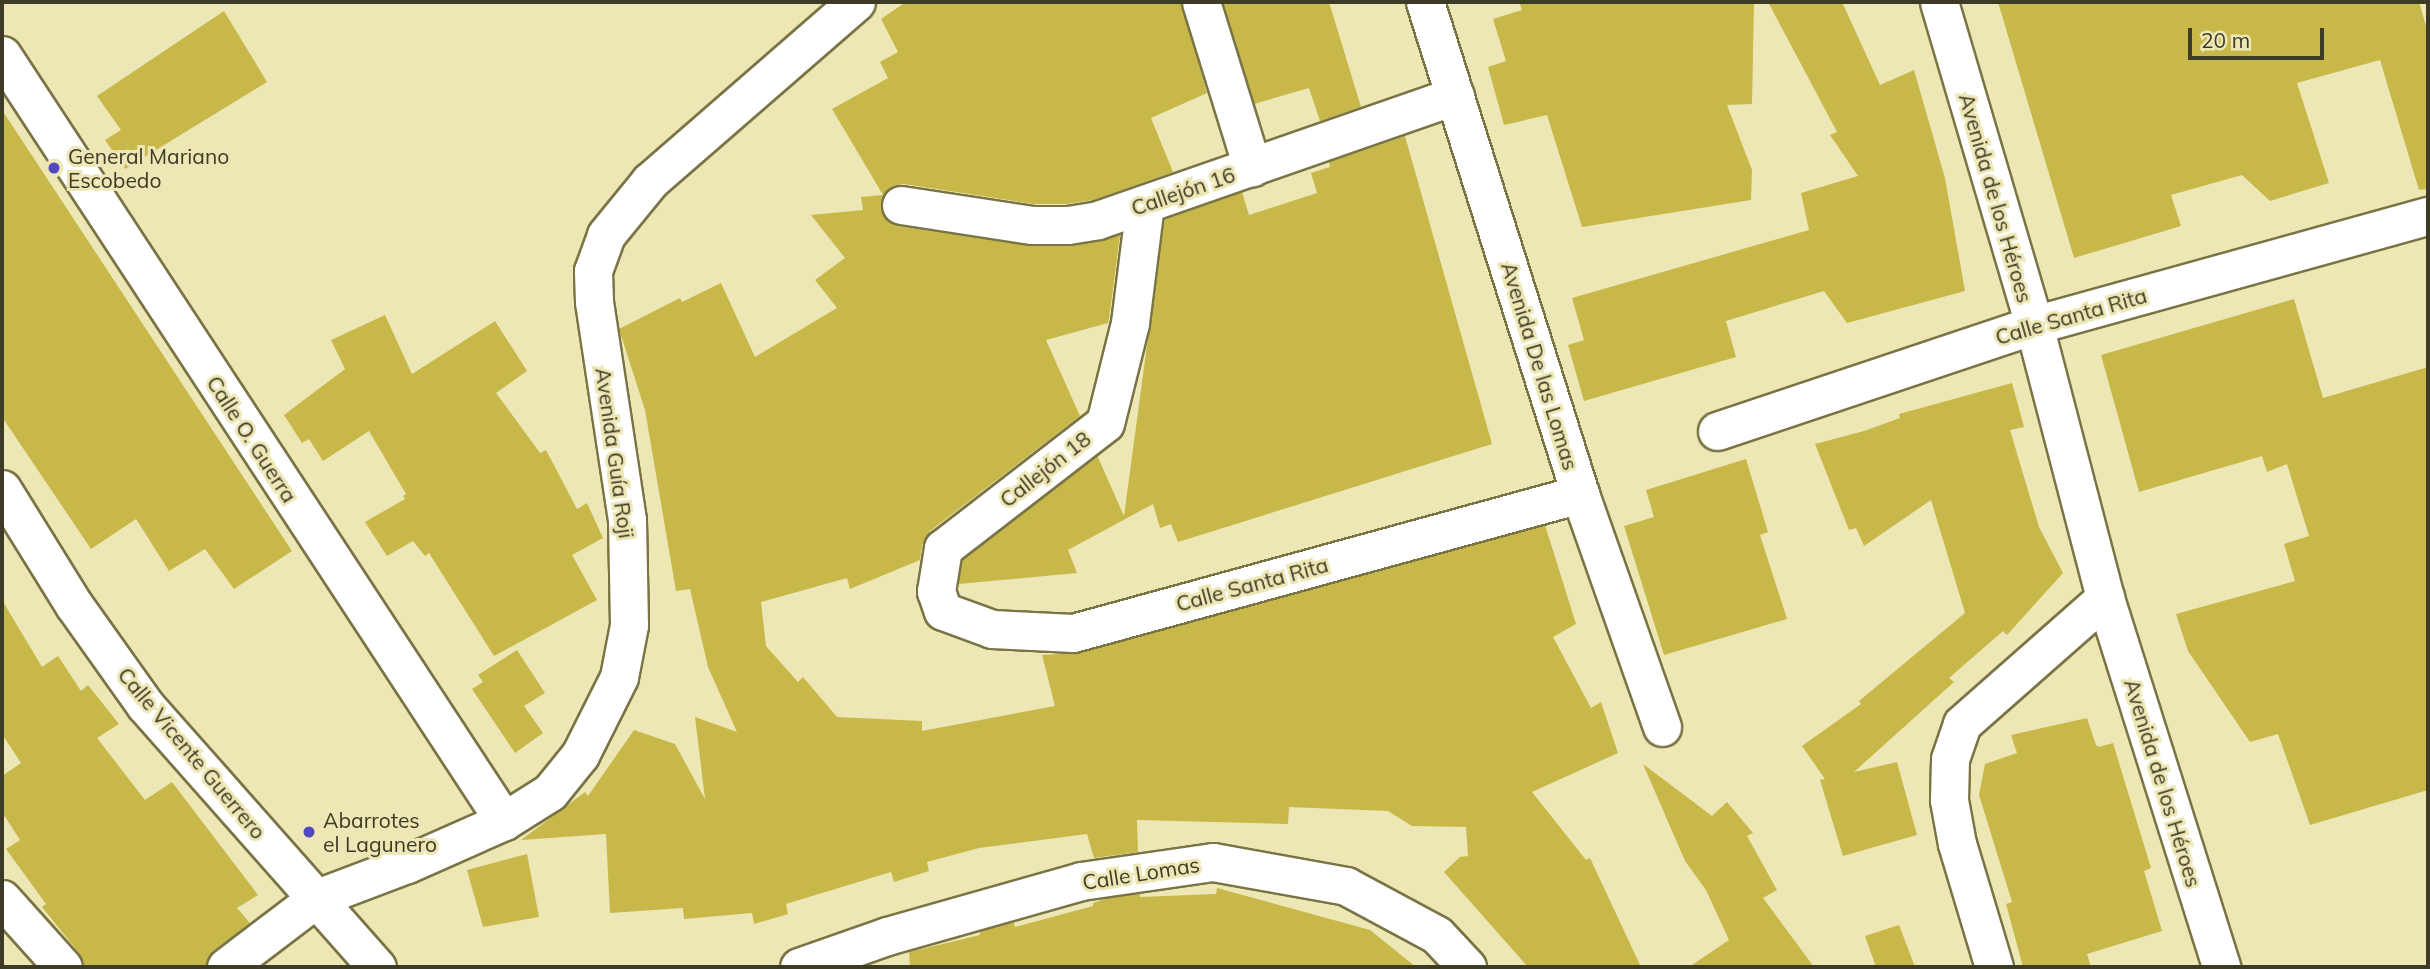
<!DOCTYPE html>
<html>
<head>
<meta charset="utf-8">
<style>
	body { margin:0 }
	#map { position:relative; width:2430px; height:969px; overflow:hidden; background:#ede7b5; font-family:Mulish,sans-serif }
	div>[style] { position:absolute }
	.building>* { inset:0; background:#c8b84a }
	.roads { filter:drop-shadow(2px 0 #7a7445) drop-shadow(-2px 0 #7a7445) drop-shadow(0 2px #7a7445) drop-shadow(0 -2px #7a7445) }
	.street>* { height:37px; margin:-18.5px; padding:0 18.5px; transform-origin:18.5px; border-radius:18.5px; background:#fff }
	.dots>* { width:19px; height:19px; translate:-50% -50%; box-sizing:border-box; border:4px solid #ede7b5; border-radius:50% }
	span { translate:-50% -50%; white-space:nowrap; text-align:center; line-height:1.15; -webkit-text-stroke:6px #ede7b5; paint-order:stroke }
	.poi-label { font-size:21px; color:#3d3a26 }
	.left { translate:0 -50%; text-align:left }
	.street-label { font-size:21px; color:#3d3a26 }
	.frame { position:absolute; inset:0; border:4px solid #3d3a26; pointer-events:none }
	.scale { position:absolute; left:2188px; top:28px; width:136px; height:32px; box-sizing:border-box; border:4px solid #3d3a26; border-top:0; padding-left:9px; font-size:21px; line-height:24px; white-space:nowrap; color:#3d3a26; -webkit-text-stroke:5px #ede7b5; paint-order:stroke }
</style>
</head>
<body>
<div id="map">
	<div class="building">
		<div style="clip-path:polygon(906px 2px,1181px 2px,1207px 93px,1151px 118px,1173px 172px,1093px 200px,1066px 204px,1034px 204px,904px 184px,893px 186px,883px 195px,832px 109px,888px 78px,880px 62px,898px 52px,881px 19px)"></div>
		<div style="clip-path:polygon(1223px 2px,1329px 2px,1361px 107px,1320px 121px,1309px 88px,1254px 104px)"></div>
		<div style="clip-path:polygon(1519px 2px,1754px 2px,1752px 104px,1727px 105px,1752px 170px,1751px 200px,1582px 227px,1547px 115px,1504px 125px,1488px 67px,1506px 61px,1493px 19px,1522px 10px)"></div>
		<div style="clip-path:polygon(1768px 2px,1842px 2px,1880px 85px,1914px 70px,1945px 178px,1965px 291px,1847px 323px,1824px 291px,1726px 321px,1736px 357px,1584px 401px,1568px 345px,1584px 340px,1572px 298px,1809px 230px,1801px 193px,1858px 176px,1830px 135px,1837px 132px)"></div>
		<div style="clip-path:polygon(1998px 2px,2419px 2px,2428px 33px,2428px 189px,2419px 190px,2380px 60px,2297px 83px,2329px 183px,2270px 201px,2242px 175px,2171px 195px,2181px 226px,2074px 258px)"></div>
		<div style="clip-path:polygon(224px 11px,267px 82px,125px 169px,105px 140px,121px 130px,97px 96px)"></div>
		<div style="clip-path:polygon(2px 110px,292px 551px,234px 589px,205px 549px,169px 571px,136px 519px,91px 549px,2px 417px)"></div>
		<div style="clip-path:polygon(1405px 136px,1492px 444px,1178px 542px,1171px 524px,1160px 528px,1153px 504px,1068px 550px,1077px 573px,958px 584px,962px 560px,1097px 455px,1124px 516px,1164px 219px,1242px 192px,1249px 215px,1317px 193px,1311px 173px,1330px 167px,1329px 162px)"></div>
		<div style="clip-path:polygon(883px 195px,882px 213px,888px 222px,898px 226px,1032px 246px,1071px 246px,1120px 235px,1109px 319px,1108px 323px,1046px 340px,1080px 416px,930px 531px,922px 545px,920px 560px,850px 589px,847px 578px,761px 602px,766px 646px,798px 682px,803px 677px,837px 717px,922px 721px,922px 731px,1055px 706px,1042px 655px,1079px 653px,1545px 525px,1576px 624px,1553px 637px,1591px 708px,1601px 702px,1618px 753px,1532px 792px,1586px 860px,1590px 858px,1641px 967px,1528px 967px,1444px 872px,1460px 857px,1468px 856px,1466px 827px,1412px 826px,1388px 811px,1289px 807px,1288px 824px,1137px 820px,1138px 852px,1094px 858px,1087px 834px,979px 848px,927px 862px,929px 871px,894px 882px,891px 872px,786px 904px,788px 914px,754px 924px,752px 913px,684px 919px,683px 908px,610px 913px,606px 834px,521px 840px,585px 792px,588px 796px,634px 730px,675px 744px,705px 799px,695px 717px,737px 732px,708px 667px,690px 589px,676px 591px,645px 410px,619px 329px,680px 298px,682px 302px,721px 283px,755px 357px,837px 308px,815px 280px,845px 258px,811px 215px,863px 210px,861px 197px)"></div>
		<div style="clip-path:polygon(2294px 299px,2323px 398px,2428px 367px,2428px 790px,2310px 825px,2278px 734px,2250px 742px,2188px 651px,2176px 614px,2295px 581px,2284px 544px,2309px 536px,2287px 464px,2267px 472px,2262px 456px,2139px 492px,2101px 355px)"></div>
		<div style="clip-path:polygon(385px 315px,412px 374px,495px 321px,527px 371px,496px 393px,540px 453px,546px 450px,577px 509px,587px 503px,603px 538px,572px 555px,597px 600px,494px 656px,429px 553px,425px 556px,413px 541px,387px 556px,365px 522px,405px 499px,403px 496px,406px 494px,369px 431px,323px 461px,309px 439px,302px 443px,284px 415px,345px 369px,331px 340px)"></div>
		<div style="clip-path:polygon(2012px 383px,2024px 427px,2010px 430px,2039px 527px,2063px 573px,2007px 635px,2003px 631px,1949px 678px,1954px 682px,1854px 772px,1897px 762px,1917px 835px,1843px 856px,1820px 780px,1825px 779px,1802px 746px,1861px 704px,1859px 701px,1965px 613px,1931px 500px,1864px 546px,1856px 528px,1849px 530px,1815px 444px,1864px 431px,1900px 418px,1899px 414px)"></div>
		<div style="clip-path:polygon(1746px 459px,1768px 532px,1760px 535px,1787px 619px,1664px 655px,1624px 526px,1654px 517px,1646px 490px)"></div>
		<div style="clip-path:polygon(2px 600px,42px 667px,58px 656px,81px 691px,88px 685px,119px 724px,97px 738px,145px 800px,172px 782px,258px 895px,237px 908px,250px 923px,213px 951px,205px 967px,85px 967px,79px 953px,42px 907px,46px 904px,6px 849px,20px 840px,2px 812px,2px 776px,21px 763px,2px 734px)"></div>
		<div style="clip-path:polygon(517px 650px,545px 693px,524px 706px,543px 733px,515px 753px,472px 689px,483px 682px,478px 675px)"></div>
		<div style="clip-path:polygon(2087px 718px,2096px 745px,2099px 747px,2113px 743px,2151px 868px,2144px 871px,2162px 931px,2087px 954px,2091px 967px,2023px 967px,2006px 904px,2012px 902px,1979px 795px,1985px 764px,2017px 753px,2011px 735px)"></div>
		<div style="clip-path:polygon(1643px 764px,1712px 816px,1727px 802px,1753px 833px,1747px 836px,1777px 890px,1763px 898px,1814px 967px,1689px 967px,1729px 940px,1706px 890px,1685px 861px)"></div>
		<div style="clip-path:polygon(527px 854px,539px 917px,483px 927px,467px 870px)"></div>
		<div style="clip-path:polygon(1217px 888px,1370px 930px,1416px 967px,910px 967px,909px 952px,980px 935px,980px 932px,1005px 924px,1014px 923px,1015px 927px,1093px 906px,1093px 903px,1108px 898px,1140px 894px,1140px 897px,1216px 894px)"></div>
		<div style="clip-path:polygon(1899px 925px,1915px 967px,1876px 967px,1865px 936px)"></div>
	</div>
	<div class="roads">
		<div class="street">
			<div style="left:1201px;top:2px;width:173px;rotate:72.8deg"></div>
			<div style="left:1425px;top:2px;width:516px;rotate:72.51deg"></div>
			<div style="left:1580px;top:494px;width:247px;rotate:70.6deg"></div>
			<div style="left:1939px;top:2px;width:337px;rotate:73.6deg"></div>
			<div style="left:2034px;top:325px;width:282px;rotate:75.4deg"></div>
			<div style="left:2105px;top:598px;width:387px;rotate:72.5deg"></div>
			<div style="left:2px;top:55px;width:916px;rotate:56.76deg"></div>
			<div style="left:1145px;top:204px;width:120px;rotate:97.2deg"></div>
			<div style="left:1130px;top:323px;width:103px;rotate:104deg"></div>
			<div style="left:1105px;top:423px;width:205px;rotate:142.3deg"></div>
			<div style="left:943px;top:548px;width:44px;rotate:99.2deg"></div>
			<div style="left:936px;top:591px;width:21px;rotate:71deg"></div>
			<div style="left:943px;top:611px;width:52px;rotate:20.2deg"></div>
			<div style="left:992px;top:629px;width:81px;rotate:2.8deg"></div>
			<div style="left:1073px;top:633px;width:526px;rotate:-15.33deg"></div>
			<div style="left:901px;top:205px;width:133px;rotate:8.7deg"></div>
			<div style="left:1032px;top:225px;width:36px"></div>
			<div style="left:1068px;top:225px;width:30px;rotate:-9deg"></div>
			<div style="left:1098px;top:220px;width:378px;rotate:-19.2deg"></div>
			<div style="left:1717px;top:431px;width:334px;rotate:-18.5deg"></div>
			<div style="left:2034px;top:325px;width:409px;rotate:-15.5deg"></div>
			<div style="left:2px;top:489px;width:137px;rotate:58.2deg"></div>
			<div style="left:74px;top:605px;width:123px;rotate:54.6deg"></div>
			<div style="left:145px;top:705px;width:350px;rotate:48.5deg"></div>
			<div style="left:2px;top:899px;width:91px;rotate:48.1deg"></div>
			<div style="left:226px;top:967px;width:114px;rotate:-37.2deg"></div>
			<div style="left:317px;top:898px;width:96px;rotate:-20.7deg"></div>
			<div style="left:407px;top:864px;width:106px;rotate:-23.9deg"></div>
			<div style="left:504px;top:821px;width:54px;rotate:-32.2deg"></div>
			<div style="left:550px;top:792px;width:48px;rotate:-51deg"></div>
			<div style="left:580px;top:755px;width:87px;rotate:-63.4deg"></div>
			<div style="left:619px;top:677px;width:53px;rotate:-79.1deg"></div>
			<div style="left:629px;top:625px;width:105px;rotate:-91.1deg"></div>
			<div style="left:627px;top:520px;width:221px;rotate:-98.6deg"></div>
			<div style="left:594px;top:301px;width:30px;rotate:-92deg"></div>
			<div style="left:593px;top:271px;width:38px;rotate:-70deg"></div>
			<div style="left:606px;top:235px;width:70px;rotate:-50.8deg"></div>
			<div style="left:650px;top:181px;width:273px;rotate:-41deg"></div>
			<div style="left:799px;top:967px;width:93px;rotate:-19.4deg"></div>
			<div style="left:887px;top:936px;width:202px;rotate:-15.8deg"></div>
			<div style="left:1081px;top:881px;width:133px;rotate:-8.2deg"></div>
			<div style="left:1213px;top:862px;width:135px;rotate:10.2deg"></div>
			<div style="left:1346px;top:886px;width:103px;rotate:28.3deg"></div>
			<div style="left:1437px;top:935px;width:44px;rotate:46.8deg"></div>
			<div style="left:1994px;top:967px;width:128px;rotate:-106.7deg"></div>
			<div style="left:1957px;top:844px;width:45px;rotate:-100.3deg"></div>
			<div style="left:1949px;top:800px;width:41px;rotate:-88.6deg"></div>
			<div style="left:1950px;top:759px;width:37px;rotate:-71deg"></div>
			<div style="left:1962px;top:724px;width:191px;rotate:-41.4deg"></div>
		</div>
	</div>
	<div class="dots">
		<div style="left:54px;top:168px;background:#5247be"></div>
		<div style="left:309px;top:832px;background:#5247be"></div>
	</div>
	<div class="poi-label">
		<span class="left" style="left:68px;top:168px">General Mariano<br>Escobedo</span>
		<span class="left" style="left:323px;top:832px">Abarrotes<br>el Lagunero</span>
	</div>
	<div class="street-label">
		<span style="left:1183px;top:191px;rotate:-19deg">Callejón 16</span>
		<span style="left:1996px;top:198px;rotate:74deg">Avenida de los Héroes</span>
		<span style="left:2071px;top:316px;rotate:-16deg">Calle Santa Rita</span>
		<span style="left:1540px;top:366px;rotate:73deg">Avenida De las Lomas</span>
		<span style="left:252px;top:439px;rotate:57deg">Calle O. Guerra</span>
		<span style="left:615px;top:453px;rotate:82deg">Avenida Guía Roji</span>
		<span style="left:1045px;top:469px;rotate:-38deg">Callejón 18</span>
		<span style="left:1252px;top:584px;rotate:-15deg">Calle Santa Rita</span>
		<span style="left:192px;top:753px;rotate:50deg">Calle Vicente Guerrero</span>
		<span style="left:2163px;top:783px;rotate:73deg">Avenida de los Héroes</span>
		<span style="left:1141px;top:873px;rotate:-9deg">Calle Lomas</span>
	</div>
	<div class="frame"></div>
	<div class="scale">20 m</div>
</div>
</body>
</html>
